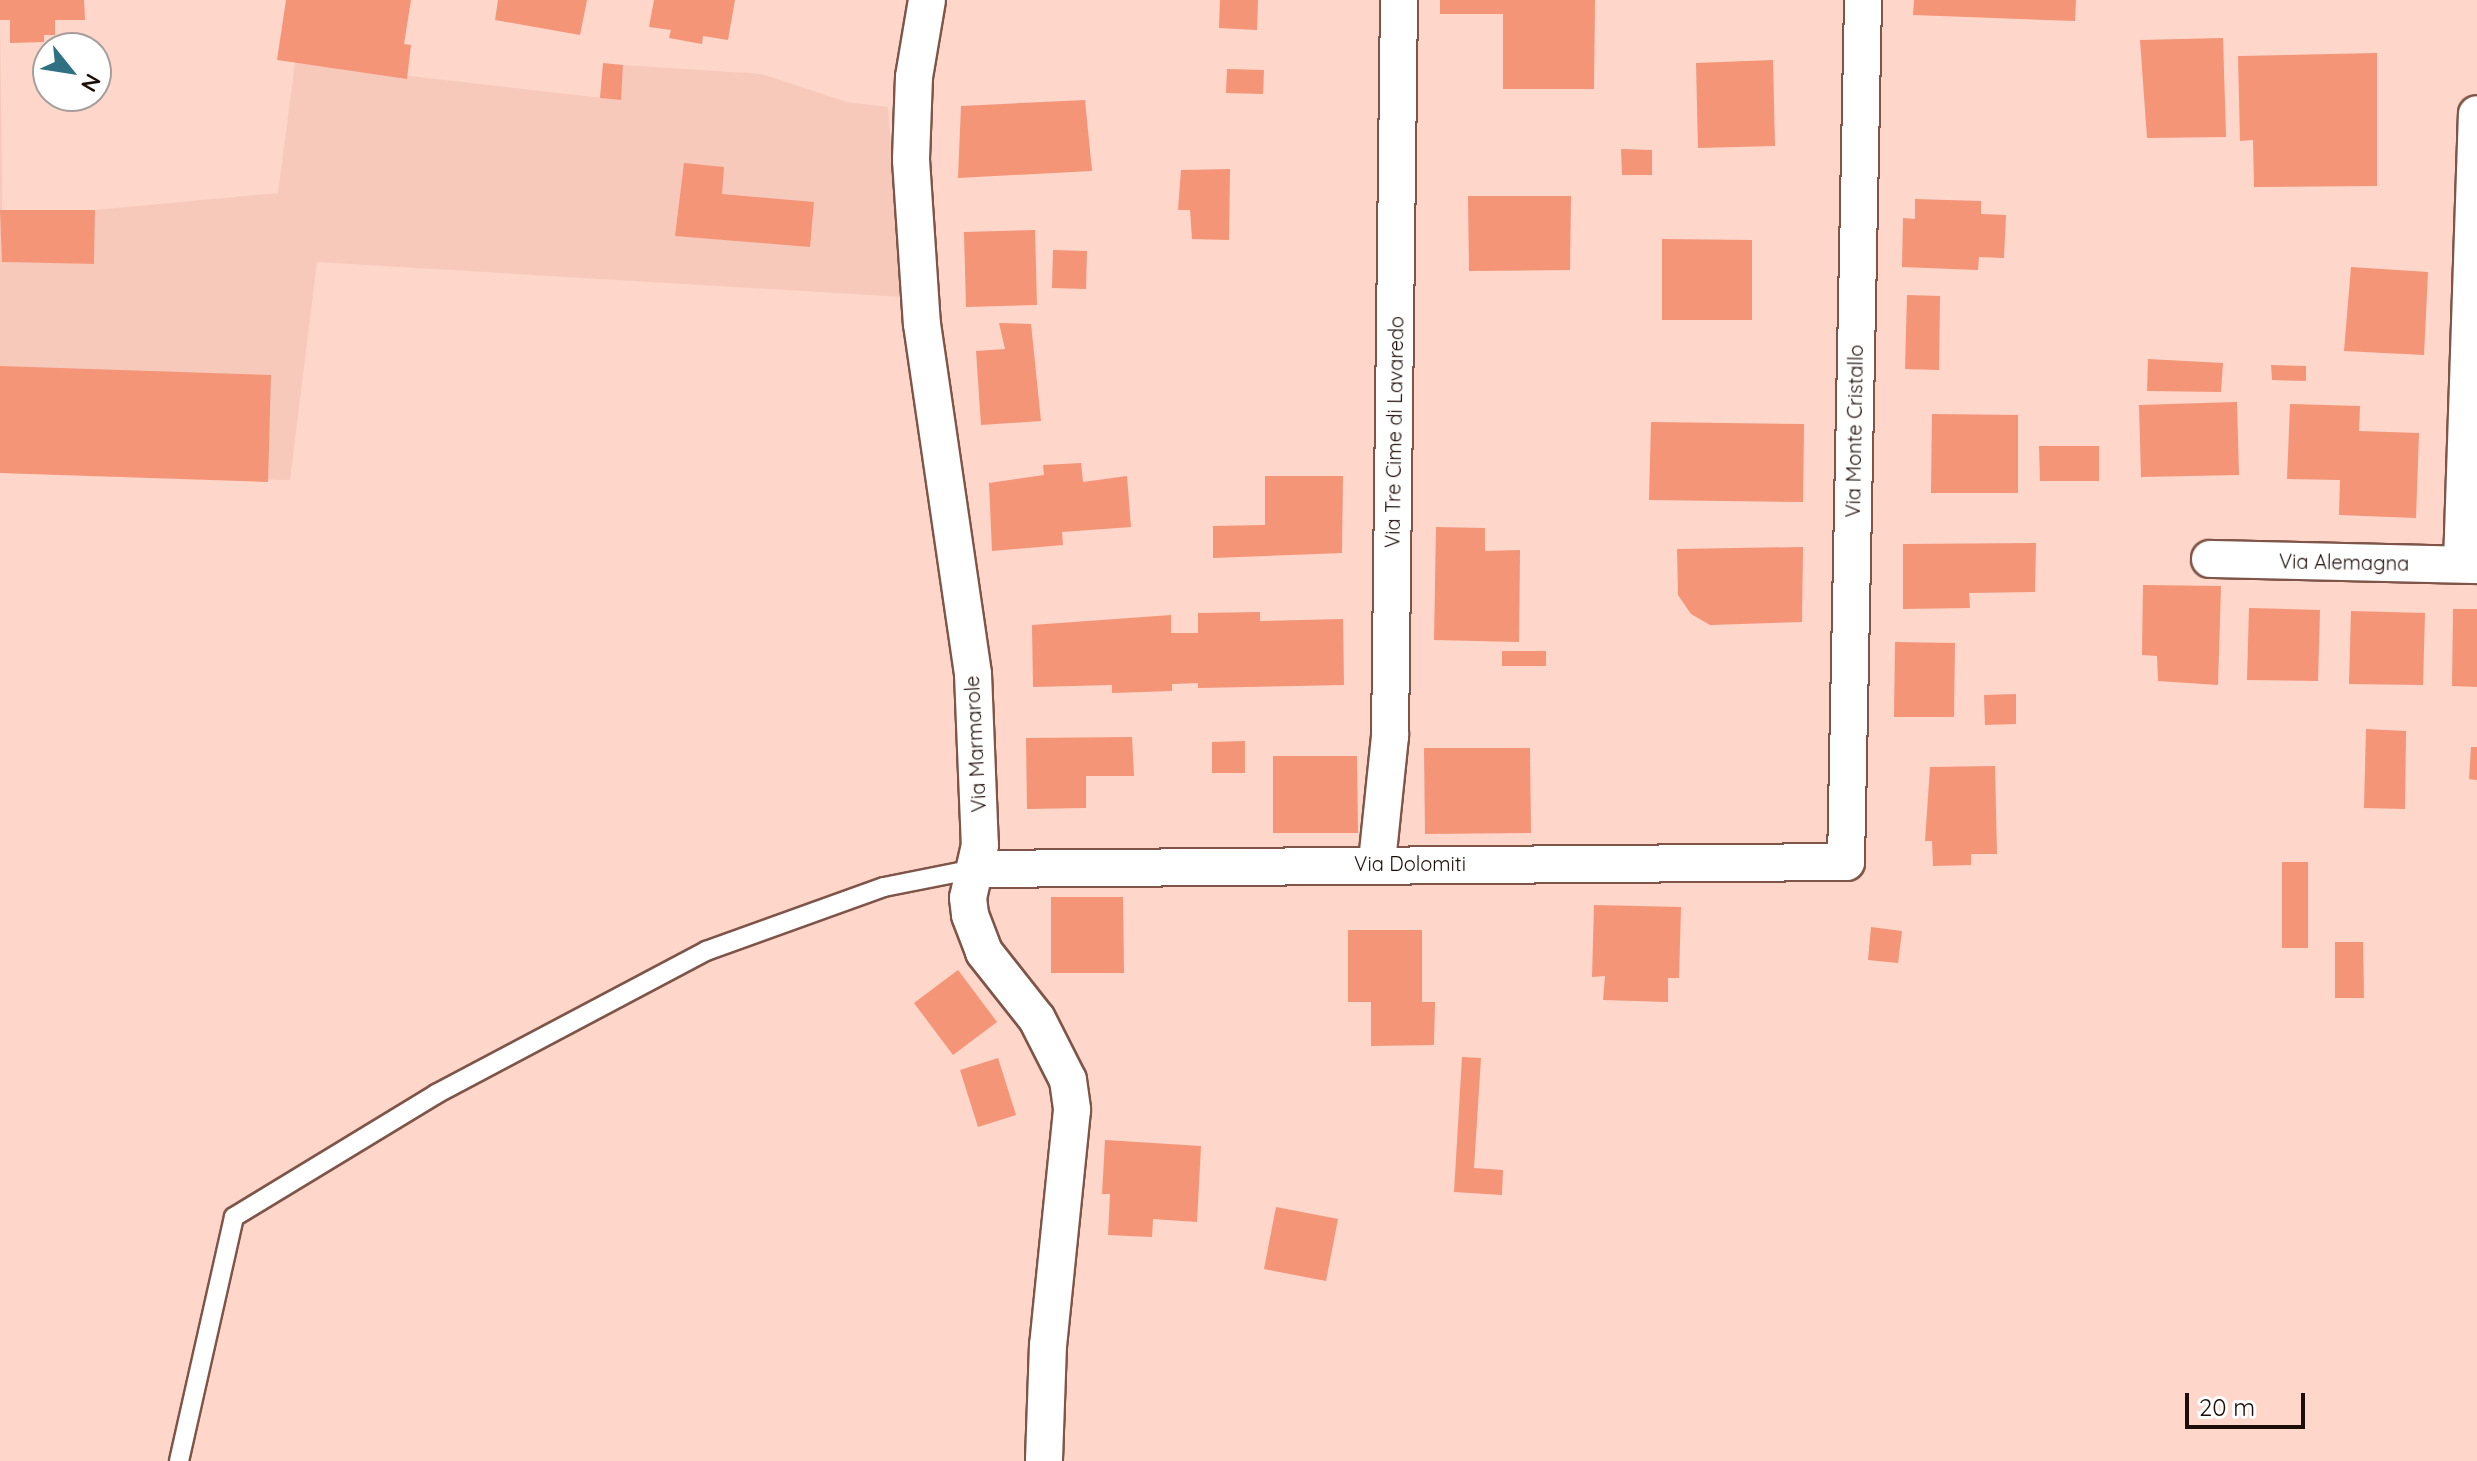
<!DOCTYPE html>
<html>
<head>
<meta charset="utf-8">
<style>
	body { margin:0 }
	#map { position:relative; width:2477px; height:1461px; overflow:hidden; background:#fed6ca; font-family:Quicksand,sans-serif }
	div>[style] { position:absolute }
	.built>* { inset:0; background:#f7c9bb }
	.building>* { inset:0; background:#f49578 }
	.roads { filter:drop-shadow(2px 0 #7e5548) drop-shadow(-2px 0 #7e5548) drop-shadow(0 2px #7e5548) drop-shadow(0 -2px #7e5548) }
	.service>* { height:18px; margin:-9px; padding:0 9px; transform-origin:9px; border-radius:9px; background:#fff }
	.minor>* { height:36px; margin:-18px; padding:0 18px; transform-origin:18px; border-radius:18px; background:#fff }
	span { translate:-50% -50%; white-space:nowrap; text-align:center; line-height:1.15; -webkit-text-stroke:6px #fff; paint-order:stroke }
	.street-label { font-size:20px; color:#1d0d08 }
	.north { position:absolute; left:32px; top:32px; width:80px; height:80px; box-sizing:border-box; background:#fff; border:2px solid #a59e9c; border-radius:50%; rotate:120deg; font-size:22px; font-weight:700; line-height:32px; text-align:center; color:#1d0d08 }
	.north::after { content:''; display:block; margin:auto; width:28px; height:36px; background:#2f7183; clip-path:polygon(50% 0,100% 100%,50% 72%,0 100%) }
	.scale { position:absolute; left:2185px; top:1393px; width:120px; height:36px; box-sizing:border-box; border:4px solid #1d0d08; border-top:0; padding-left:10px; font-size:24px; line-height:28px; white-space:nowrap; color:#1d0d08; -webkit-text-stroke:6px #fff; paint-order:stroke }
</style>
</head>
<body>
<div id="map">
	<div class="built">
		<div style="clip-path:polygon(0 0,84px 0,85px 20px,0 20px,3px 262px,94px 264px,95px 210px,278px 193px,295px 63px,620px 100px,623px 65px,761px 74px,847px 102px,888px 107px,902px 297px,317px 262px,290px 480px,0 473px)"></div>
	</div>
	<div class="building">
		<div style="clip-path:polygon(0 0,84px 0,85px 20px,55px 20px,55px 35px,44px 35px,44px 42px,10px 43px,10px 20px,0 20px)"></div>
		<div style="clip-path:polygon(286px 0,411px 0,404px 44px,411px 45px,407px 79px,277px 60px)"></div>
		<div style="clip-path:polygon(498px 0,587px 0,580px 35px,495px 20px)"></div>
		<div style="clip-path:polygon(654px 0,735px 0,728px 40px,703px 36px,702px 44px,669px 38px,671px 30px,649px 27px)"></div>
		<div style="clip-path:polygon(1220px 0,1258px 0,1257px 30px,1219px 28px)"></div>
		<div style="clip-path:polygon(1440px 0,1595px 0,1594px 89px,1503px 89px,1503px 14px,1440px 14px)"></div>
		<div style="clip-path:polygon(1914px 0,2076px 0,2075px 21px,1913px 15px)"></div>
		<div style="clip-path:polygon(2223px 38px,2226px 137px,2147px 138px,2140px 40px)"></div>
		<div style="clip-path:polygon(2377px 53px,2377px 186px,2254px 187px,2253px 140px,2240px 141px,2238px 56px)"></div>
		<div style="clip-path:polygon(1773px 60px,1775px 146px,1698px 148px,1696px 63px)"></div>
		<div style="clip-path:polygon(603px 63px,623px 65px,621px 100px,600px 98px)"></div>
		<div style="clip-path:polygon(1227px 69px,1264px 70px,1263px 94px,1226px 93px)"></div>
		<div style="clip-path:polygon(1085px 100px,1092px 171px,958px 178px,961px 106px)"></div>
		<div style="clip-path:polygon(1621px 149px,1652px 150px,1652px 175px,1622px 175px)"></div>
		<div style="clip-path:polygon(684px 163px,724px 167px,722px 194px,814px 202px,810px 247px,675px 236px)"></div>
		<div style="clip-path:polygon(1230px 169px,1229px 240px,1192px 239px,1190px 210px,1178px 210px,1181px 170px)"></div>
		<div style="clip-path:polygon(1468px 196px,1571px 196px,1570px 270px,1469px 271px)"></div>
		<div style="clip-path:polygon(1915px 199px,1981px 201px,1981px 214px,2006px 215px,2004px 258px,1979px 257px,1978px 270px,1902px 267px,1903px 218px,1915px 219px)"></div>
		<div style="clip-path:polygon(0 210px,95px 210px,94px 264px,2px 262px)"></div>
		<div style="clip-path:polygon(1035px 230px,1037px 305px,966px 307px,964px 232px)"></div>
		<div style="clip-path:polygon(1662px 239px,1752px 240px,1752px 320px,1662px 320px)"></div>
		<div style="clip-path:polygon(1053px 250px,1087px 251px,1086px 289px,1052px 288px)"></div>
		<div style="clip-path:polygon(2351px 267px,2428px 272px,2424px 355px,2344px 351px)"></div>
		<div style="clip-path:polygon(1907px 295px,1940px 296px,1939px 370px,1905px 369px)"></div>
		<div style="clip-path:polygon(999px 323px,1031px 324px,1041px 421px,981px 425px,976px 351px,1005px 349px)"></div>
		<div style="clip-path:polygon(2148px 359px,2223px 363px,2221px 392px,2147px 391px)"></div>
		<div style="clip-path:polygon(2271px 365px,2306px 366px,2306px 381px,2272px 380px)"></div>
		<div style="clip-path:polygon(0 366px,271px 375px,268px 482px,0 473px)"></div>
		<div style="clip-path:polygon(2237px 402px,2239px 475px,2141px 477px,2139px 405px)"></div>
		<div style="clip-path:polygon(2290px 404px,2360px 406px,2359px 431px,2419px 433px,2416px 518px,2339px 515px,2340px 480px,2287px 479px)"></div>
		<div style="clip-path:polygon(1932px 414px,2018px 415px,2018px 493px,1931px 493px)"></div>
		<div style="clip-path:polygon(1651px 422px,1804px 424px,1803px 502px,1649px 500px)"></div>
		<div style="clip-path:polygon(2039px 446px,2099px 446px,2099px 481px,2040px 481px)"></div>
		<div style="clip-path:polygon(1081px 463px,1083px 482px,1127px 476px,1131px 527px,1062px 532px,1063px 545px,992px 551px,989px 483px,1044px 475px,1043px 465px)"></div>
		<div style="clip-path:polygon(1265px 476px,1343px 476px,1342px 553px,1213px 558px,1213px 526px,1265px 525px)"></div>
		<div style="clip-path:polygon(1436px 527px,1485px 528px,1485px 551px,1520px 550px,1519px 642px,1434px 640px)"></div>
		<div style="clip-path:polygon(2036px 543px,2035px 592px,1969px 593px,1970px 608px,1903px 609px,1903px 544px)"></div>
		<div style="clip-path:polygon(1803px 547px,1802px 622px,1710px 625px,1691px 614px,1678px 595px,1677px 549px)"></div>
		<div style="clip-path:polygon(2143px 585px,2221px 586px,2218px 685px,2158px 681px,2157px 656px,2142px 655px)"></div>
		<div style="clip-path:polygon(2249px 608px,2320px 610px,2318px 681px,2247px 680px)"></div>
		<div style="clip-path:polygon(2453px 609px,2477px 609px,2477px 687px,2452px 686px)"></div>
		<div style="clip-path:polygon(2351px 611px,2425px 613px,2423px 685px,2349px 684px)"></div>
		<div style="clip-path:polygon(1260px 612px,1260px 621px,1343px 619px,1344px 685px,1198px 688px,1198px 683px,1172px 684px,1172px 691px,1112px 693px,1112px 685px,1033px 687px,1032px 625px,1171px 615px,1171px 633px,1198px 633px,1198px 613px)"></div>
		<div style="clip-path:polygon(1895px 642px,1955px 643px,1954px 717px,1894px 717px)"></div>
		<div style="clip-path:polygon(1502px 651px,1546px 651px,1546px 666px,1502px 666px)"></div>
		<div style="clip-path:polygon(2016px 694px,2016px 724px,1985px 725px,1984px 695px)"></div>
		<div style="clip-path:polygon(2366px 729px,2406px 731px,2405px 809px,2364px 808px)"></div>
		<div style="clip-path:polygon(1132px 737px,1134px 776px,1086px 776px,1086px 808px,1027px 809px,1026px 738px)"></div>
		<div style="clip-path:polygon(1245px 741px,1245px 773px,1212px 773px,1212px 742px)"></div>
		<div style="clip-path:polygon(2471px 747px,2477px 747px,2477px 780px,2469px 779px)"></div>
		<div style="clip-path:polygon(1424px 748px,1530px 748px,1531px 833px,1425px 834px)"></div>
		<div style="clip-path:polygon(1273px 756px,1357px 756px,1358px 833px,1273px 833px)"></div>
		<div style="clip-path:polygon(1995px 766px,1997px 854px,1971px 854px,1971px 865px,1933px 866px,1932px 841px,1925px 841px,1930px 767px)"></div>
		<div style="clip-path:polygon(2282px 862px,2308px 862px,2308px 948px,2282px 948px)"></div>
		<div style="clip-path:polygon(1051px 897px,1123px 897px,1124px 973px,1051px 973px)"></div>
		<div style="clip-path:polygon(1594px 905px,1681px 907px,1679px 978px,1668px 978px,1668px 1002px,1603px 1000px,1605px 976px,1592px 977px)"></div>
		<div style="clip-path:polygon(1871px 927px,1902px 931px,1898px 963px,1868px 960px)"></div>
		<div style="clip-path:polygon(1348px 930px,1422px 930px,1422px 1002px,1435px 1002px,1434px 1045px,1371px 1046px,1371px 1002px,1348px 1002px)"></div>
		<div style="clip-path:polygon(2335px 942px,2363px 942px,2364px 998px,2335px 998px)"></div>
		<div style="clip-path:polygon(958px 970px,997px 1022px,953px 1055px,914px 1003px)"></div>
		<div style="clip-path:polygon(1462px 1057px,1481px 1058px,1474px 1168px,1503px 1170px,1502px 1195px,1454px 1192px)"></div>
		<div style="clip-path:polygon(998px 1058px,1016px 1115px,978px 1127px,960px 1070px)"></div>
		<div style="clip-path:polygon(1105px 1140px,1201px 1146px,1197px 1222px,1153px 1219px,1152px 1237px,1108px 1235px,1110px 1194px,1102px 1194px)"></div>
		<div style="clip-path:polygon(1276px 1207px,1338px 1219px,1326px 1281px,1264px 1269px)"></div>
	</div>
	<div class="roads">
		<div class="service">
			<div style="left:179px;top:1461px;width:250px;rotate:-77.3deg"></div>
			<div style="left:234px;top:1217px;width:237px;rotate:-31.3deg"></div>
			<div style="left:436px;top:1094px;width:306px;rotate:-27.9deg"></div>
			<div style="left:706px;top:951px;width:189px;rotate:-19.8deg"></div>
			<div style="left:884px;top:887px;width:93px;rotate:-11.2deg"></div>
		</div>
		<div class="minor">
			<div style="left:927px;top:0;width:78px;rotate:99.6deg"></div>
			<div style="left:914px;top:77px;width:83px;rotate:92.1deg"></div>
			<div style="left:911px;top:160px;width:164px;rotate:86.2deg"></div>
			<div style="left:922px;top:324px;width:354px;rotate:81.7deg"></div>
			<div style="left:973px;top:674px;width:171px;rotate:87.7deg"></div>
			<div style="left:980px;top:845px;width:54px;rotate:102.8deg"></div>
			<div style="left:968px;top:898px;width:17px;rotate:83deg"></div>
			<div style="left:970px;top:915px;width:40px;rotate:69deg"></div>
			<div style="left:984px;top:952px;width:85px;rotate:51.7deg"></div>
			<div style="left:1037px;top:1019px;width:68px;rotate:63.1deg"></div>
			<div style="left:1068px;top:1080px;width:30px;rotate:82deg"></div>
			<div style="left:1072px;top:1110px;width:236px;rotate:95.8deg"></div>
			<div style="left:1048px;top:1345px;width:116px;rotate:92deg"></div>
			<div style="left:2210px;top:559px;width:267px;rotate:1.3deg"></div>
			<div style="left:2462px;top:564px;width:450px;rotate:-88.1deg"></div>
			<div style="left:1377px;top:862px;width:127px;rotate:-84.1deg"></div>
			<div style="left:1390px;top:736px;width:736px;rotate:-89.3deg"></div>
			<div style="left:975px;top:869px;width:871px;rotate:-0.46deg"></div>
			<div style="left:1846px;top:862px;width:862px;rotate:-88.87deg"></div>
		</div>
	</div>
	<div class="street-label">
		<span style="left:1854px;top:431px;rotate:-89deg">Via Monte Cristallo</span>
		<span style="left:1394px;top:432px;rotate:-89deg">Via Tre Cime di Lavaredo</span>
		<span style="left:2344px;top:562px;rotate:1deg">Via Alemagna</span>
		<span style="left:975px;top:744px;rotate:-93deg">Via Marmarole</span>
		<span style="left:1410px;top:863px">Via Dolomiti</span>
	</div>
	<div class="north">N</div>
	<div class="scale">20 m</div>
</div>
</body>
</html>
